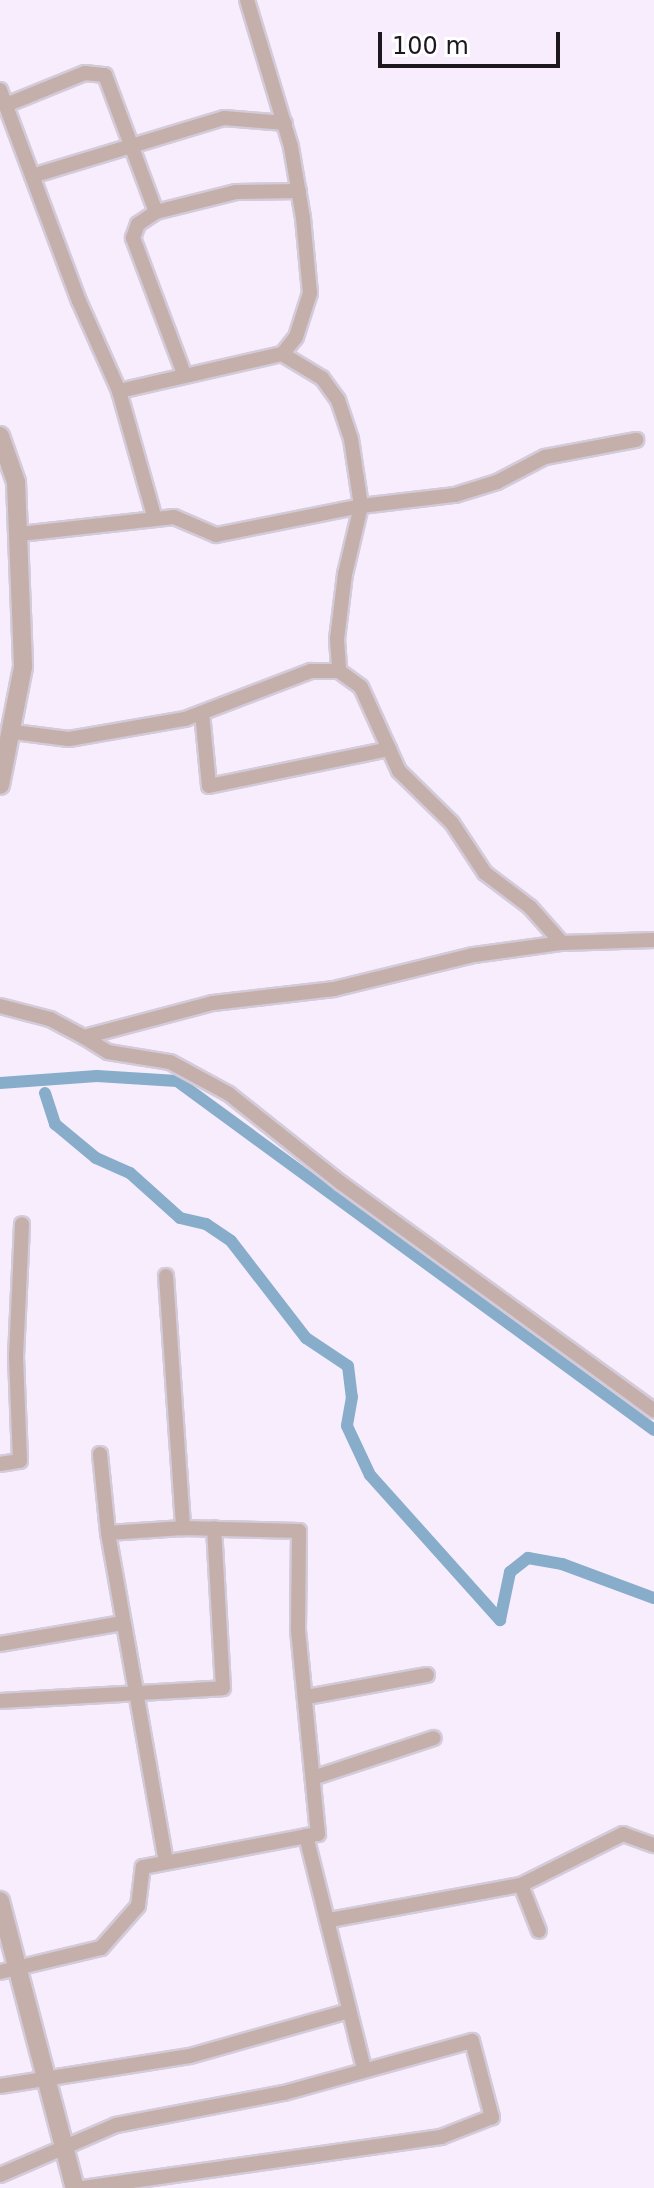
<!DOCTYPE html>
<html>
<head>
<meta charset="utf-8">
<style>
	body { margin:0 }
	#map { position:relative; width:654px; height:2188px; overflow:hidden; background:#f7edfd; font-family:"DejaVu Sans",sans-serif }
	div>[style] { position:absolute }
	.canal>* { height:12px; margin:-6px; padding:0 6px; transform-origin:6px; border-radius:6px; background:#87adcb }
	.roads { filter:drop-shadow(2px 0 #d4cbda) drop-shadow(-2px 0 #d4cbda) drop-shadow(0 2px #d4cbda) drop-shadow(0 -2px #d4cbda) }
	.minor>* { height:14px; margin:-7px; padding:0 7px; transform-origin:7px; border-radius:7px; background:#c5afaa }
	.tertiary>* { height:18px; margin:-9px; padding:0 9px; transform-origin:9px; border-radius:9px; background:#c5afaa }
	span { translate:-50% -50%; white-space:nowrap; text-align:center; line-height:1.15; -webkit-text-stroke:6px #fff; paint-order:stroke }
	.scale { position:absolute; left:378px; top:32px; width:182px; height:36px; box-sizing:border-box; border:4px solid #1d1820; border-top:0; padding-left:10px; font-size:24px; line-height:28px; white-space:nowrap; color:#1d1820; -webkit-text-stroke:6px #fff; paint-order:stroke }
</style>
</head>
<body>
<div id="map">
	<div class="canal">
		<div style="left:0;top:1083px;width:97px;rotate:-4.1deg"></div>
		<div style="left:97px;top:1076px;width:80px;rotate:3.6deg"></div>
		<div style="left:177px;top:1081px;width:591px;rotate:36.19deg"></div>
		<div style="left:45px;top:1093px;width:33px;rotate:72deg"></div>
		<div style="left:55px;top:1124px;width:53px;rotate:39.7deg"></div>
		<div style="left:96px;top:1158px;width:37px;rotate:24deg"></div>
		<div style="left:130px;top:1173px;width:67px;rotate:42deg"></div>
		<div style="left:180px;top:1218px;width:27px;rotate:13deg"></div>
		<div style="left:206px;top:1224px;width:30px;rotate:34deg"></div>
		<div style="left:231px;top:1241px;width:123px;rotate:52.3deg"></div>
		<div style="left:306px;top:1338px;width:50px;rotate:33.7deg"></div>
		<div style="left:348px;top:1366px;width:31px;rotate:83deg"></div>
		<div style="left:352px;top:1397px;width:29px;rotate:100deg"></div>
		<div style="left:347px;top:1426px;width:54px;rotate:64.9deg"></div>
		<div style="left:370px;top:1475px;width:195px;rotate:48.1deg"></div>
		<div style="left:500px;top:1620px;width:49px;rotate:-78.2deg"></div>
		<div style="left:510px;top:1572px;width:23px;rotate:-38deg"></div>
		<div style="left:528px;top:1558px;width:35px;rotate:10deg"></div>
		<div style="left:562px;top:1564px;width:98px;rotate:20.3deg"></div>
	</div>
	<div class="roads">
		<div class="minor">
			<div style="left:247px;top:0;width:153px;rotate:73.3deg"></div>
			<div style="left:291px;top:147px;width:72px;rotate:80.4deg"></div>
			<div style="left:303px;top:218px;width:75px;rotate:84.7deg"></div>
			<div style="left:310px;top:293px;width:46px;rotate:107.7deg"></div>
			<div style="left:296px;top:337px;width:22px;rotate:129deg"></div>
			<div style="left:282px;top:354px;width:47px;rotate:31deg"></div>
			<div style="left:322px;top:378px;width:27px;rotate:54deg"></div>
			<div style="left:338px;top:400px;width:41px;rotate:71.6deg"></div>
			<div style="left:351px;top:439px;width:68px;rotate:81.5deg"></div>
			<div style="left:361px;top:506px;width:95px;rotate:-6.7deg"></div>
			<div style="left:455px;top:495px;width:44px;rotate:-17.2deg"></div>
			<div style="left:497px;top:482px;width:54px;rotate:-27.5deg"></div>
			<div style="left:545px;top:457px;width:93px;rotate:-10.6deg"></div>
			<div style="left:0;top:90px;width:225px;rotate:69.5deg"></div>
			<div style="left:79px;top:301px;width:98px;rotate:66deg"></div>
			<div style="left:119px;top:391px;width:133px;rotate:74.3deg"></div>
			<div style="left:6px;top:105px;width:85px;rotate:-22.1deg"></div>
			<div style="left:85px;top:73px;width:20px;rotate:6deg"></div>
			<div style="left:105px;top:75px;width:146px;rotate:69.6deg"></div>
			<div style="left:156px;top:212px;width:82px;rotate:-14deg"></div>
			<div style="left:236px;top:192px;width:63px;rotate:-0.9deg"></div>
			<div style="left:32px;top:176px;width:201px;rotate:-16.8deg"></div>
			<div style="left:224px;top:118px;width:61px;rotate:4.7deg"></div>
			<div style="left:156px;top:212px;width:22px;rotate:146deg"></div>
			<div style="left:138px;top:224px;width:15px;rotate:110deg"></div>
			<div style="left:133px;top:238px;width:147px;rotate:69.4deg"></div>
			<div style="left:119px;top:391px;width:167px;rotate:-12.8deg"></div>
			<div style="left:20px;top:534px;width:155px;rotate:-6.3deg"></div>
			<div style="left:174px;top:517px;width:46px;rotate:23.2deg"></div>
			<div style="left:216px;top:535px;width:148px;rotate:-11.3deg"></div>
			<div style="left:361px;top:506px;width:70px;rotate:103.2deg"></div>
			<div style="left:345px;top:574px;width:65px;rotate:97deg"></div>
			<div style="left:337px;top:639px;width:32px;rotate:86deg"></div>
			<div style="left:202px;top:713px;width:73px;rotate:84.5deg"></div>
			<div style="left:209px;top:786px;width:184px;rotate:-11.6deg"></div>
			<div style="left:14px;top:732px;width:55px;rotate:7.3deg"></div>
			<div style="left:69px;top:739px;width:118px;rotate:-9.8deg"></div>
			<div style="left:185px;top:719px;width:135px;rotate:-20.9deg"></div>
			<div style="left:311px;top:671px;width:28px"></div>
			<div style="left:339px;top:671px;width:27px;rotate:36deg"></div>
			<div style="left:361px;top:687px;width:92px;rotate:65.7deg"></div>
			<div style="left:399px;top:771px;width:74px;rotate:44.5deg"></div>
			<div style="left:452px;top:823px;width:60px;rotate:56.6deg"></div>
			<div style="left:485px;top:873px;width:56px;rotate:37.1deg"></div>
			<div style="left:530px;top:907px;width:48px;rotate:48.4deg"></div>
			<div style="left:0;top:1006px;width:52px;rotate:14.6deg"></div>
			<div style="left:50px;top:1019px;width:38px;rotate:28deg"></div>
			<div style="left:84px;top:1037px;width:133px;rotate:-14.8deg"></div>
			<div style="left:213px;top:1003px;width:122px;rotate:-6.6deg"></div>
			<div style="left:334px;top:989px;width:144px;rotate:-13.7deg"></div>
			<div style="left:474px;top:955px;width:89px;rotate:-7.8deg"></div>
			<div style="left:562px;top:943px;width:92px;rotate:-1.9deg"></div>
			<div style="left:84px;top:1037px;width:28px;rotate:32deg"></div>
			<div style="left:108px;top:1052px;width:63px;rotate:9.2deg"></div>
			<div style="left:170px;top:1062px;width:67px;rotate:28.5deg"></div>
			<div style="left:229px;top:1094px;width:143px;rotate:38.5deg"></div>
			<div style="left:341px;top:1183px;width:387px;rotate:36deg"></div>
			<div style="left:166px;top:1276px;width:253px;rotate:86.1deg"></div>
			<div style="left:100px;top:1454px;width:79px;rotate:84.2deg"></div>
			<div style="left:108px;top:1533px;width:334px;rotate:80deg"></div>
			<div style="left:0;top:1464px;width:20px;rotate:-9deg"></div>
			<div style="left:20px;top:1461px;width:104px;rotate:-92.2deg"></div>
			<div style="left:16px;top:1357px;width:133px;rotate:-87.4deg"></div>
			<div style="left:0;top:1644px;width:125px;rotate:-9.7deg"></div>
			<div style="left:307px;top:1697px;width:122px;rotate:-10.4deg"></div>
			<div style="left:0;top:1701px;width:223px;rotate:-3.3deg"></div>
			<div style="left:223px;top:1688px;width:160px;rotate:-93.2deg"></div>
			<div style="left:313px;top:1778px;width:127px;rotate:-18.3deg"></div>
			<div style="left:306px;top:1836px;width:240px;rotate:76deg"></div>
			<div style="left:521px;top:1885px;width:49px;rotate:68.6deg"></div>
			<div style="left:330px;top:1920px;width:194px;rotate:-10.4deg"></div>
			<div style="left:521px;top:1885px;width:114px;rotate:-26.6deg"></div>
			<div style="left:623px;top:1834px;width:33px;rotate:20deg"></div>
			<div style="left:0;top:1972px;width:104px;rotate:-13.4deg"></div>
			<div style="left:101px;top:1948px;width:56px;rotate:-48.6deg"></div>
			<div style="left:138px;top:1906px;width:39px;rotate:-83deg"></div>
			<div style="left:143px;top:1867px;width:178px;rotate:-10.7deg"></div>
			<div style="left:318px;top:1834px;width:206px;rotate:-95.6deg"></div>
			<div style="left:298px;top:1629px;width:98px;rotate:-89.4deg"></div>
			<div style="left:299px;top:1531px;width:116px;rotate:-178.5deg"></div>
			<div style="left:183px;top:1528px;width:75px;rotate:176.2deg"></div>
			<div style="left:0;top:2086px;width:192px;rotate:-9deg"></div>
			<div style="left:190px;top:2056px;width:165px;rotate:-15.8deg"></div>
			<div style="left:0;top:2175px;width:126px;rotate:-23.3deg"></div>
			<div style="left:116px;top:2125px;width:171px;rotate:-10.8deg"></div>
			<div style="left:284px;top:2093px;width:195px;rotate:-15.5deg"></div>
			<div style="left:472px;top:2041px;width:79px;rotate:75.3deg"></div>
			<div style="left:492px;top:2117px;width:55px;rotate:158.6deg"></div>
			<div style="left:441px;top:2137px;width:362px;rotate:171.9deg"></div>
		</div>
		<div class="tertiary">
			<div style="left:0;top:436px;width:49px;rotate:70.8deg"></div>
			<div style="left:16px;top:482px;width:185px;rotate:87.8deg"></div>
			<div style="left:23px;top:667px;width:120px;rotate:101deg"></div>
			<div style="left:0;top:1901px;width:297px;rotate:75.4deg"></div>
		</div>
	</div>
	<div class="scale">100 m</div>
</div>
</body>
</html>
